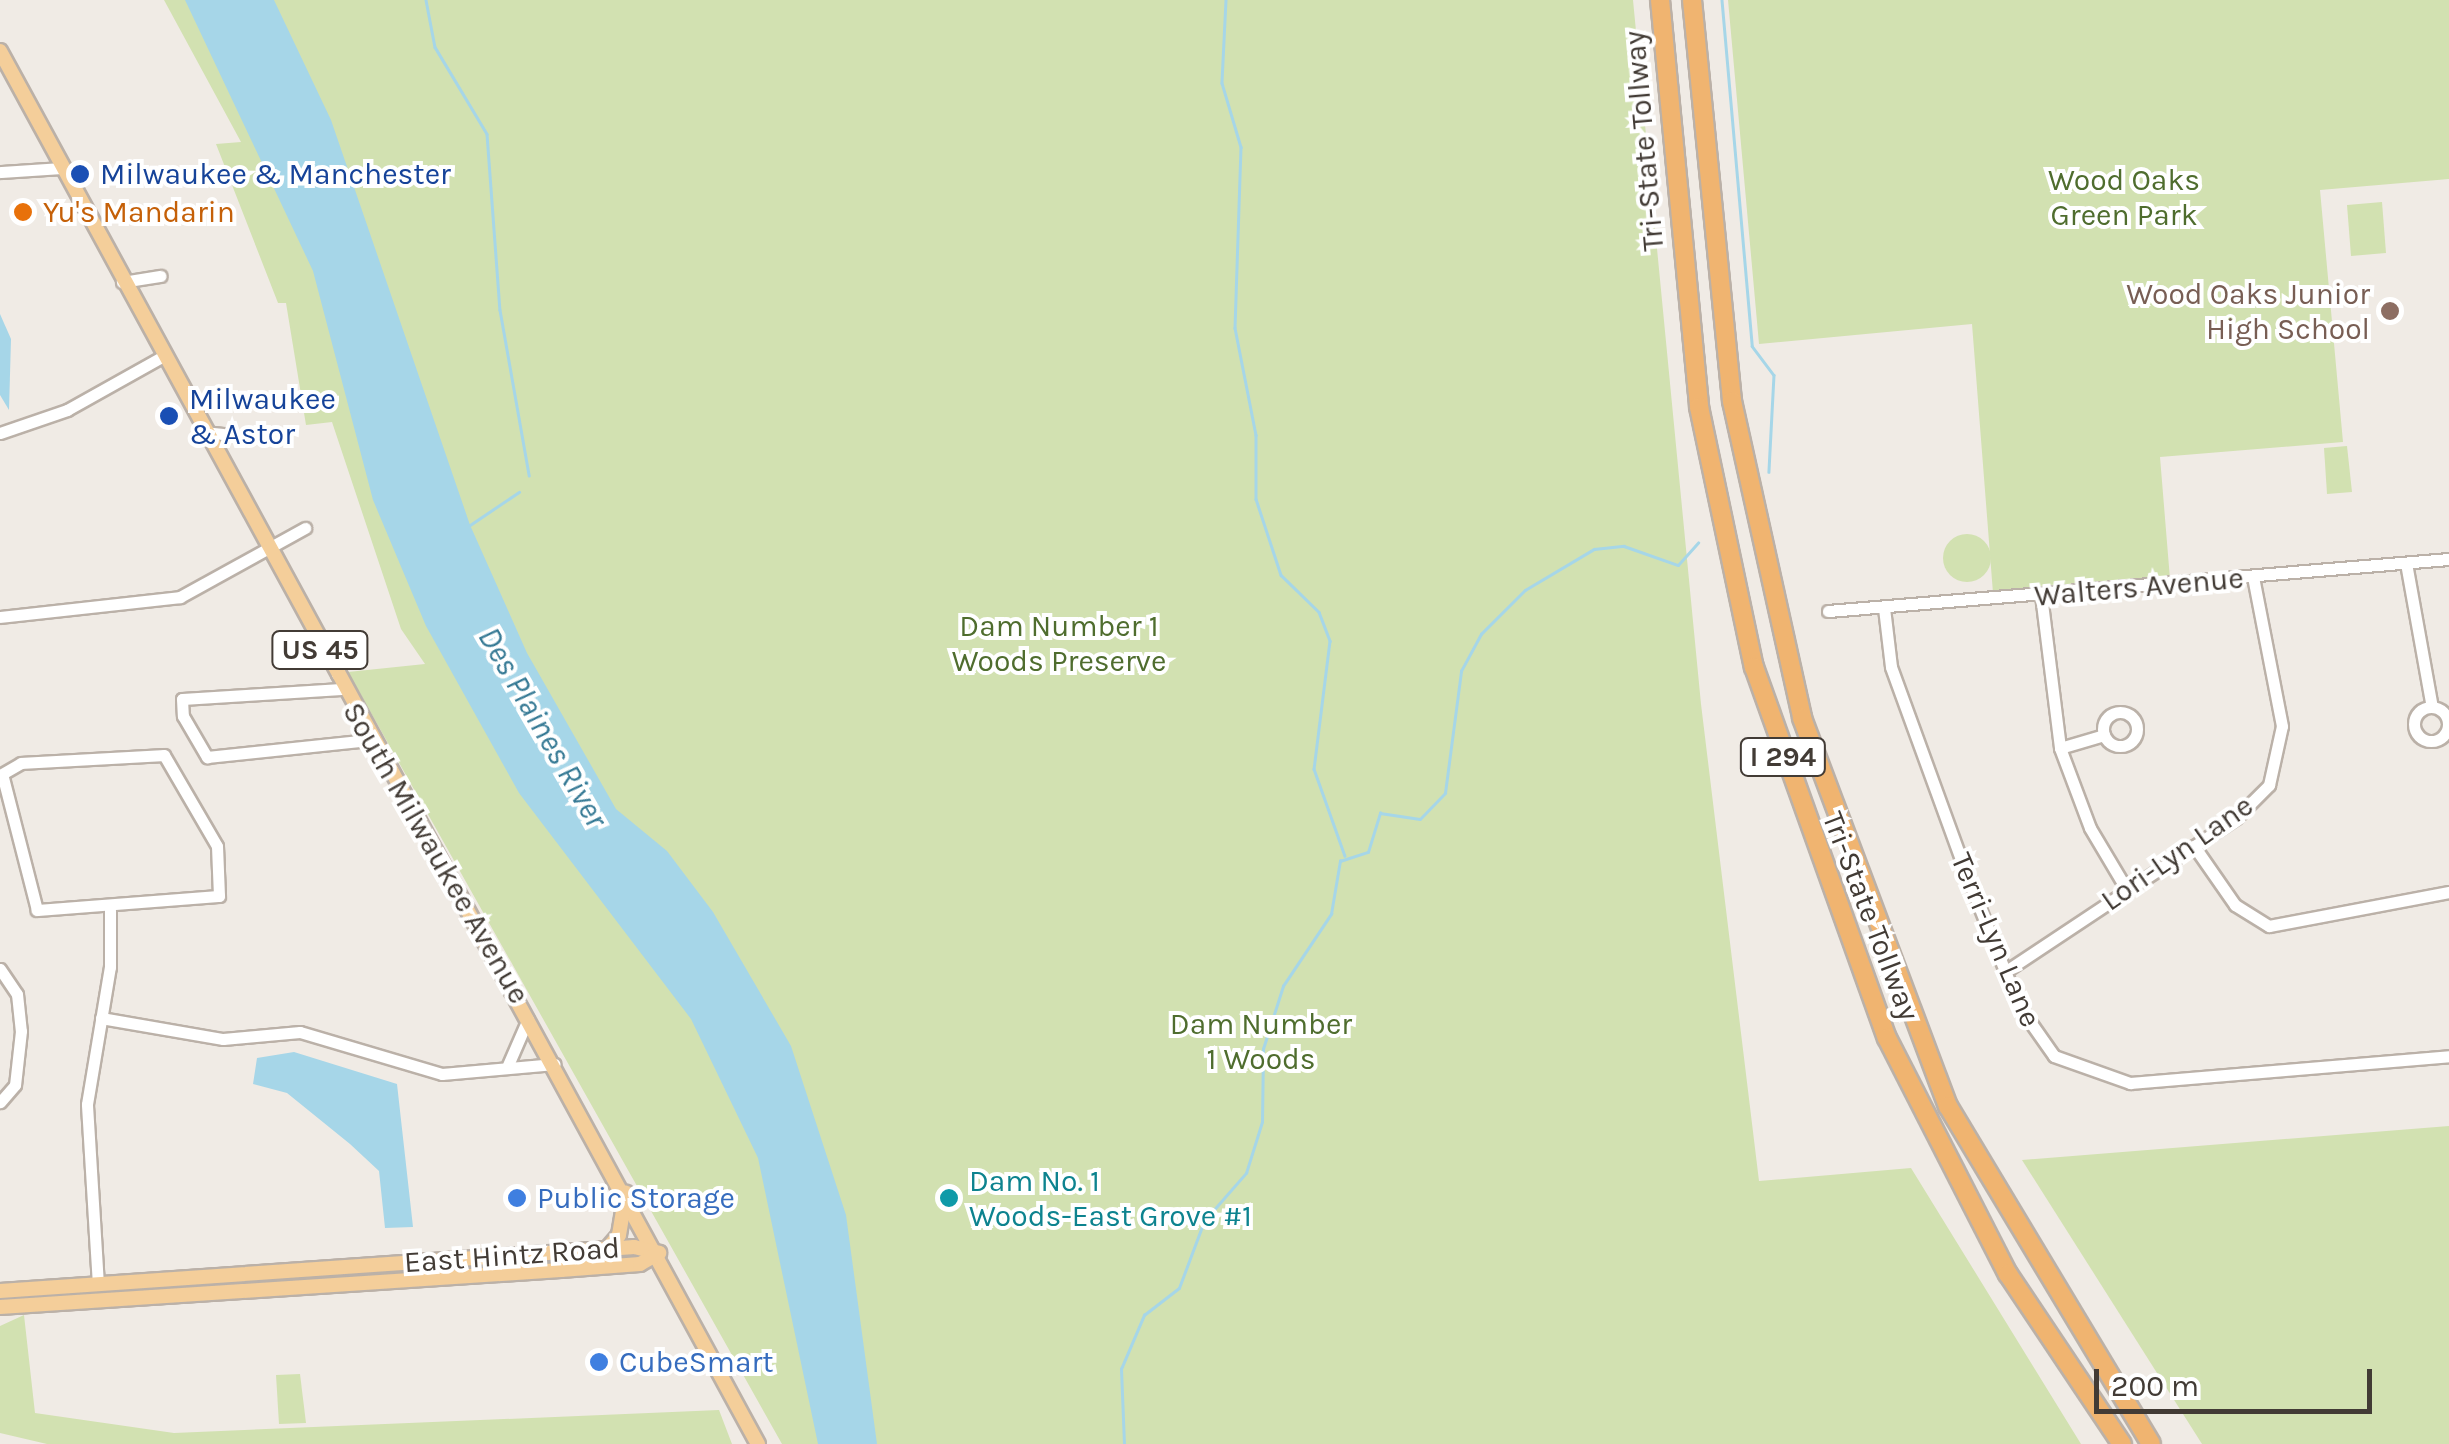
<!DOCTYPE html>
<html>
<head>
<meta charset="utf-8">
<style>
	body { margin:0 }
	#map { position:relative; width:2449px; height:1444px; overflow:hidden; background:#f0ebe5; font-family:Karla,sans-serif }
	div>[style] { position:absolute }
	.green>* { inset:0; background:#d2e1b1 }
	.round { border-radius:50% }
	.water>* { inset:0; background:#a6d6e8 }
	.stream>* { height:2.5px; margin:-1.25px; padding:0 1.25px; transform-origin:1.25px; border-radius:1.25px; background:#a6d6e8 }
	.roads { filter:drop-shadow(2px 0 #bbb1a8) drop-shadow(-2px 0 #bbb1a8) drop-shadow(0 2px #bbb1a8) drop-shadow(0 -2px #bbb1a8) }
	.minor>* { height:11px; margin:-5.5px; padding:0 5.5px; transform-origin:5.5px; border-radius:5.5px; background:#fff }
	.minor>.ring { margin:-5.5px; padding:0; box-sizing:content-box; background:none; border:11px solid #fff; border-radius:50% }
	.major>* { height:14px; margin:-7px; padding:0 7px; transform-origin:7px; border-radius:7px; background:#f4ce9a }
	.highway>* { height:18px; margin:-9px; padding:0 9px; transform-origin:9px; border-radius:9px; background:#f0b470 }
	.dots>* { width:28px; height:28px; translate:-50% -50%; box-sizing:border-box; border:5px solid #fff; border-radius:50% }
	span { translate:-50% -50%; white-space:nowrap; text-align:center; line-height:1.15; -webkit-text-stroke:8px #fff; paint-order:stroke }
	.shield-label span { padding:2px 8px; background:#fff; border:2px solid; border-radius:8px; -webkit-text-stroke-width:0 }
	.shield-label { font-size:28px; color:#423b35; font-weight:700 }
	.street-label { font-size:30px; color:#423b35 }
	.transit-label { font-size:30px; color:#164399 }
	.left { translate:0 -50%; text-align:left }
	.park-label { font-size:30px; color:#4f6d2e }
	.food-label { font-size:30px; color:#c56008 }
	.education-label { font-size:30px; color:#785e54 }
	.right { translate:-100% -50%; text-align:right }
	.culture-label { font-size:30px; color:#0d838f }
	.shop-label { font-size:30px; color:#366cbe }
	.water-label { font-size:32px; color:#357994; font-style:italic }
	.scale { position:absolute; left:2094px; top:1369px; width:278px; height:45px; box-sizing:border-box; border:5px solid #423b35; border-top:0; padding-left:12px; font-size:30px; line-height:35px; white-space:nowrap; color:#423b35; -webkit-text-stroke:8px #fff; paint-order:stroke }
</style>
</head>
<body>
<div id="map">
	<div class="green">
		<div style="clip-path:polygon(164px 0,1633px 0,1701px 704px,1759px 1181px,1911px 1168px,2081px 1444px,782px 1444px,348px 672px,425px 664px,401px 629px,332px 422px,306px 425px,286px 303px,278px 303px,216px 144px,241px 142px)"></div>
		<div style="clip-path:polygon(1728px 0,2449px 0,2449px 179px,2320px 190px,2343px 442px,2160px 457px,2170px 579px,1993px 593px,1972px 324px,1759px 344px)"></div>
		<div style="clip-path:polygon(2382px 202px,2386px 253px,2351px 256px,2347px 205px)"></div>
		<div style="clip-path:polygon(2347px 446px,2352px 492px,2327px 494px,2324px 448px)"></div>
		<div class="round" style="left:1943px;top:534px;width:48px;height:48px"></div>
		<div style="clip-path:polygon(2449px 1126px,2449px 1444px,2202px 1444px,2022px 1160px)"></div>
		<div style="clip-path:polygon(24px 1315px,35px 1413px,174px 1433px,719px 1410px,732px 1444px,47px 1444px,0 1433px,0 1326px)"></div>
		<div style="clip-path:polygon(300px 1374px,306px 1423px,279px 1424px,276px 1375px)"></div>
	</div>
	<div class="water">
		<div style="clip-path:polygon(185px 0,274px 0,331px 120px,470px 525px,527px 653px,616px 809px,667px 851px,713px 912px,791px 1046px,846px 1215px,877px 1444px,818px 1444px,758px 1158px,691px 1019px,519px 793px,426px 626px,373px 500px,313px 271px)"></div>
		<div style="clip-path:polygon(0 314px,11px 339px,9px 410px,0 395px)"></div>
		<div style="clip-path:polygon(294px 1052px,397px 1084px,413px 1227px,385px 1228px,379px 1171px,350px 1144px,287px 1093px,253px 1084px,257px 1058px)"></div>
	</div>
	<div class="stream">
		<div style="left:426px;top:0;width:48px;rotate:79.2deg"></div>
		<div style="left:435px;top:47px;width:101px;rotate:59.1deg"></div>
		<div style="left:487px;top:134px;width:176px;rotate:85.8deg"></div>
		<div style="left:500px;top:310px;width:168px;rotate:80deg"></div>
		<div style="left:1226px;top:0;width:83px;rotate:92.8deg"></div>
		<div style="left:1222px;top:83px;width:67px;rotate:73.5deg"></div>
		<div style="left:1241px;top:147px;width:181px;rotate:91.9deg"></div>
		<div style="left:1235px;top:328px;width:109px;rotate:78.9deg"></div>
		<div style="left:1256px;top:435px;width:64px;rotate:90deg"></div>
		<div style="left:1256px;top:499px;width:80px;rotate:71.8deg"></div>
		<div style="left:1281px;top:575px;width:53px;rotate:44.2deg"></div>
		<div style="left:1319px;top:612px;width:31px;rotate:69deg"></div>
		<div style="left:1330px;top:641px;width:129px;rotate:97.1deg"></div>
		<div style="left:1314px;top:769px;width:92px;rotate:70.4deg"></div>
		<div style="left:1722px;top:0;width:347px;rotate:85deg"></div>
		<div style="left:1752px;top:346px;width:36px;rotate:53deg"></div>
		<div style="left:1774px;top:375px;width:97px;rotate:93deg"></div>
		<div style="left:470px;top:525px;width:59px;rotate:-34deg"></div>
		<div style="left:1124px;top:1444px;width:75px;rotate:-92.3deg"></div>
		<div style="left:1121px;top:1369px;width:59px;rotate:-66.9deg"></div>
		<div style="left:1144px;top:1315px;width:44px;rotate:-37.6deg"></div>
		<div style="left:1179px;top:1288px;width:72px;rotate:-69.5deg"></div>
		<div style="left:1204px;top:1221px;width:64px;rotate:-48.8deg"></div>
		<div style="left:1246px;top:1173px;width:53px;rotate:-72.6deg"></div>
		<div style="left:1262px;top:1122px;width:73px;rotate:-89.2deg"></div>
		<div style="left:1263px;top:1049px;width:66px;rotate:-72.4deg"></div>
		<div style="left:1283px;top:986px;width:87px;rotate:-56.3deg"></div>
		<div style="left:1331px;top:914px;width:54px;rotate:-80.4deg"></div>
		<div style="left:1340px;top:861px;width:29px;rotate:-18deg"></div>
		<div style="left:1368px;top:852px;width:41px;rotate:-72.9deg"></div>
		<div style="left:1380px;top:813px;width:40px;rotate:8.5deg"></div>
		<div style="left:1420px;top:819px;width:36px;rotate:-46deg"></div>
		<div style="left:1445px;top:793px;width:123px;rotate:-82.5deg"></div>
		<div style="left:1461px;top:671px;width:42px;rotate:-61.6deg"></div>
		<div style="left:1481px;top:634px;width:62px;rotate:-45deg"></div>
		<div style="left:1525px;top:590px;width:80px;rotate:-30.7deg"></div>
		<div style="left:1594px;top:549px;width:30px;rotate:-6deg"></div>
		<div style="left:1624px;top:546px;width:57px;rotate:19.4deg"></div>
		<div style="left:1678px;top:565px;width:30px;rotate:-48deg"></div>
	</div>
	<div class="roads">
		<div class="minor">
			<div style="left:0;top:172px;width:60px;rotate:-3.8deg"></div>
			<div style="left:122px;top:282px;width:39px;rotate:-9deg"></div>
			<div style="left:203px;top:432px;width:20px;rotate:6deg"></div>
			<div style="left:0;top:433px;width:71px;rotate:-18.9deg"></div>
			<div style="left:67px;top:410px;width:109px;rotate:-29.2deg"></div>
			<div style="left:2406px;top:563px;width:146px;rotate:79.8deg"></div>
			<div style="left:2041px;top:595px;width:154px;rotate:82.9deg"></div>
			<div style="left:2060px;top:748px;width:85px;rotate:69.4deg"></div>
			<div style="left:2090px;top:828px;width:72px;rotate:59.2deg"></div>
			<div style="left:1884px;top:608px;width:59px;rotate:83.2deg"></div>
			<div style="left:1891px;top:667px;width:222px;rotate:70deg"></div>
			<div style="left:1967px;top:876px;width:140px;rotate:68.2deg"></div>
			<div style="left:2019px;top:1006px;width:61px;rotate:55deg"></div>
			<div style="left:2054px;top:1056px;width:81px;rotate:19.6deg"></div>
			<div style="left:2130px;top:1083px;width:320px;rotate:-4.8deg"></div>
			<div style="left:1828px;top:611px;width:623px;rotate:-4.79deg"></div>
			<div style="left:0;top:617px;width:181px;rotate:-6.3deg"></div>
			<div style="left:180px;top:597px;width:143px;rotate:-28.9deg"></div>
			<div style="left:337px;top:674px;width:22px;rotate:-69deg"></div>
			<div style="left:341px;top:689px;width:159px;rotate:176.4deg"></div>
			<div style="left:182px;top:699px;width:17px;rotate:87deg"></div>
			<div style="left:183px;top:716px;width:48px;rotate:59.7deg"></div>
			<div style="left:207px;top:757px;width:163px;rotate:-6deg"></div>
			<div class="ring" style="left:2414px;top:707px;width:23px;height:23px"></div>
			<div class="ring" style="left:2103px;top:712px;width:23px;height:23px"></div>
			<div style="left:2060px;top:748px;width:46px;rotate:-16.5deg"></div>
			<div style="left:164px;top:755px;width:105px;rotate:59.8deg"></div>
			<div style="left:217px;top:846px;width:50px;rotate:87.7deg"></div>
			<div style="left:219px;top:896px;width:183px;rotate:175.6deg"></div>
			<div style="left:37px;top:910px;width:140px;rotate:-104.4deg"></div>
			<div style="left:2px;top:774px;width:22px;rotate:-30deg"></div>
			<div style="left:21px;top:763px;width:143px;rotate:-3.2deg"></div>
			<div style="left:2194px;top:846px;width:72px;rotate:55.2deg"></div>
			<div style="left:2235px;top:905px;width:40px;rotate:32deg"></div>
			<div style="left:2269px;top:926px;width:183px;rotate:-10.7deg"></div>
			<div style="left:0;top:969px;width:30px;rotate:56deg"></div>
			<div style="left:17px;top:994px;width:37px;rotate:84deg"></div>
			<div style="left:21px;top:1031px;width:54px;rotate:96.3deg"></div>
			<div style="left:15px;top:1085px;width:23px;rotate:131deg"></div>
			<div style="left:2006px;top:971px;width:276px;rotate:-33.6deg"></div>
			<div style="left:2236px;top:818px;width:47px;rotate:-45deg"></div>
			<div style="left:2269px;top:785px;width:60px;rotate:-77.6deg"></div>
			<div style="left:2282px;top:726px;width:152px;rotate:-101deg"></div>
			<div style="left:101px;top:1018px;width:124px;rotate:9.8deg"></div>
			<div style="left:223px;top:1039px;width:77px;rotate:-5.2deg"></div>
			<div style="left:300px;top:1032px;width:148px;rotate:16.5deg"></div>
			<div style="left:442px;top:1074px;width:113px;rotate:-5.1deg"></div>
			<div style="left:508px;top:1065px;width:50px;rotate:-66.5deg"></div>
			<div style="left:98px;top:1285px;width:181px;rotate:-93.5deg"></div>
			<div style="left:87px;top:1104px;width:139px;rotate:-80.5deg"></div>
			<div style="left:110px;top:967px;width:57px;rotate:-90deg"></div>
		</div>
		<div class="major">
			<div style="left:0;top:51px;width:1586px;rotate:61.45deg"></div>
			<div style="left:607px;top:1249px;width:18px;rotate:-49deg"></div>
			<div style="left:619px;top:1235px;width:43px;rotate:-80.5deg"></div>
			<div style="left:0;top:1291px;width:636px;rotate:-3.97deg"></div>
			<div style="left:634px;top:1247px;width:26px;rotate:13deg"></div>
			<div style="left:0;top:1307px;width:562px;rotate:-3.77deg"></div>
			<div style="left:561px;top:1270px;width:79px;rotate:-4.3deg"></div>
			<div style="left:640px;top:1264px;width:22px;rotate:-30deg"></div>
		</div>
		<div class="highway">
			<div style="left:1660px;top:0;width:409px;rotate:84.5deg"></div>
			<div style="left:1699px;top:407px;width:266px;rotate:78.1deg"></div>
			<div style="left:1754px;top:667px;width:394px;rotate:70.3deg"></div>
			<div style="left:1887px;top:1038px;width:265px;rotate:62.9deg"></div>
			<div style="left:2008px;top:1274px;width:205px;rotate:56.2deg"></div>
			<div style="left:1692px;top:0;width:403px;rotate:84.3deg"></div>
			<div style="left:1732px;top:401px;width:325px;rotate:77.5deg"></div>
			<div style="left:1802px;top:718px;width:415px;rotate:69.4deg"></div>
			<div style="left:1948px;top:1106px;width:394px;rotate:59deg"></div>
		</div>
	</div>
	<div class="dots">
		<div style="left:80px;top:174px;background:#1a4fb4"></div>
		<div style="left:23px;top:212px;background:#e8710a"></div>
		<div style="left:2390px;top:311px;background:#8d6e63"></div>
		<div style="left:169px;top:416px;background:#1a4fb4"></div>
		<div style="left:517px;top:1198px;background:#3f7fe0"></div>
		<div style="left:949px;top:1198px;background:#0f9aa8"></div>
		<div style="left:599px;top:1362px;background:#3f7fe0"></div>
	</div>
	<div class="shield-label">
		<span style="left:320px;top:650px">US 45</span>
		<span style="left:1783px;top:757px">I 294</span>
	</div>
	<div class="street-label">
		<span style="left:1644px;top:141px;rotate:-95deg">Tri-State Tollway</span>
		<span style="left:2139px;top:587px;rotate:-5deg">Walters Avenue</span>
		<span style="left:436px;top:853px;rotate:60deg">South Milwaukee Avenue</span>
		<span style="left:2177px;top:853px;rotate:-35deg">Lori-Lyn Lane</span>
		<span style="left:1871px;top:916px;rotate:69deg">Tri-State Tollway</span>
		<span style="left:1996px;top:940px;rotate:67deg">Terri-Lyn Lane</span>
		<span style="left:512px;top:1255px;rotate:-4deg">East Hintz Road</span>
	</div>
	<div class="transit-label">
		<span class="left" style="left:100px;top:174px">Milwaukee &amp; Manchester</span>
		<span class="left" style="left:189px;top:416px">Milwaukee<br>&amp; Astor</span>
	</div>
	<div class="park-label">
		<span style="left:2124px;top:197px">Wood Oaks<br>Green Park</span>
		<span style="left:1059px;top:643px">Dam Number 1<br>Woods Preserve</span>
		<span style="left:1261px;top:1041px">Dam Number<br>1 Woods</span>
	</div>
	<div class="food-label">
		<span class="left" style="left:43px;top:212px">Yu's Mandarin</span>
	</div>
	<div class="education-label">
		<span class="right" style="left:2370px;top:311px">Wood Oaks Junior<br>High School</span>
	</div>
	<div class="culture-label">
		<span class="left" style="left:969px;top:1198px">Dam No. 1<br>Woods-East Grove #1</span>
	</div>
	<div class="shop-label">
		<span class="left" style="left:537px;top:1198px">Public Storage</span>
		<span class="left" style="left:619px;top:1362px">CubeSmart</span>
	</div>
	<div class="water-label">
		<span style="left:542px;top:728px;rotate:60deg">Des Plaines River</span>
	</div>
	<div class="scale">200 m</div>
</div>
</body>
</html>
